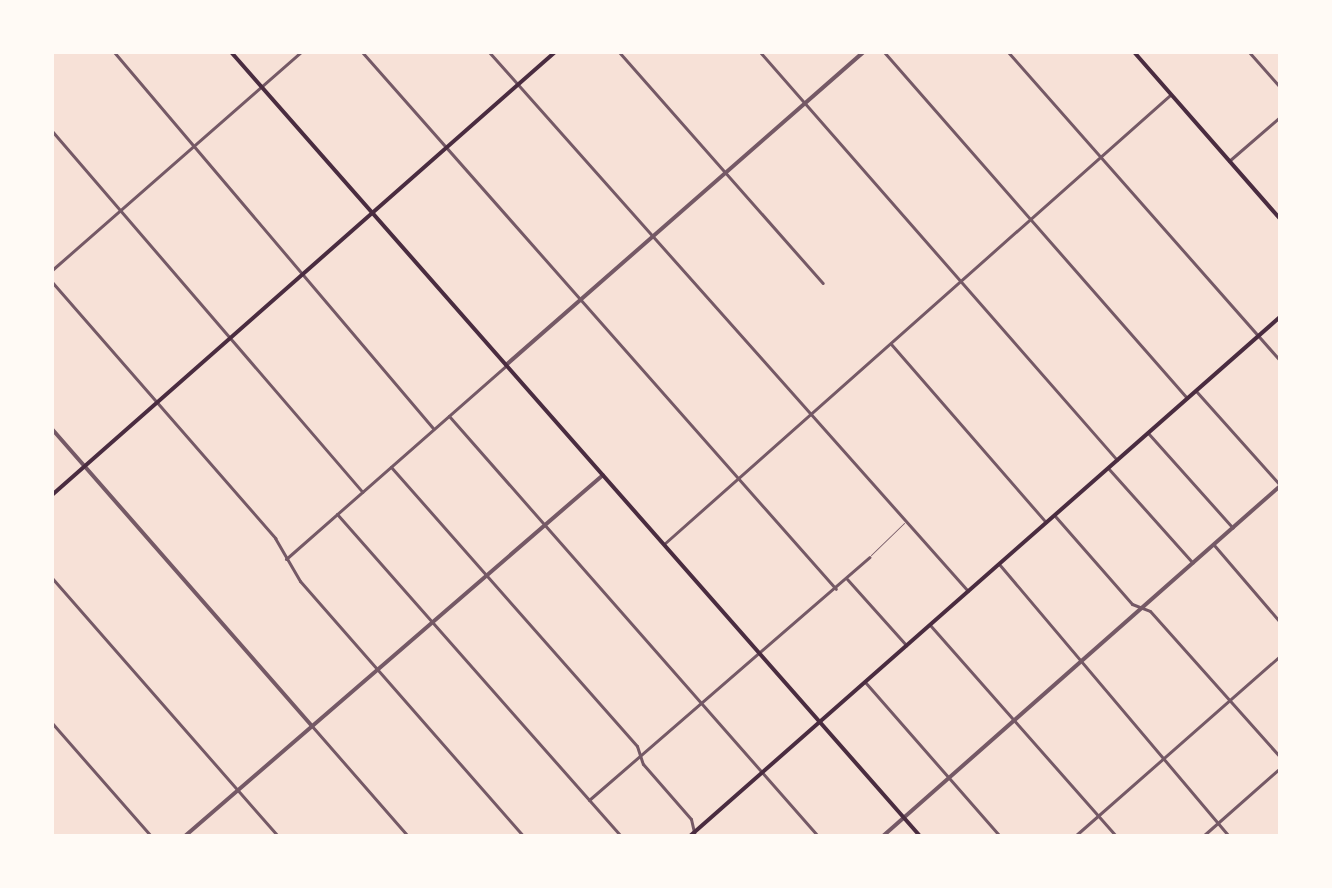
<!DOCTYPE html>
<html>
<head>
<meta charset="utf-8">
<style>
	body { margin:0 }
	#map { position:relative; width:1332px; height:888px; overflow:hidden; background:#f7e1d7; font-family:Ubuntu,sans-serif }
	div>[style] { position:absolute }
	.service>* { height:1px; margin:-0.5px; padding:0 0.5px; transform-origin:0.5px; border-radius:0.5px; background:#755966 }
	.minor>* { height:3px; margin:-1.5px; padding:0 1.5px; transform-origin:1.5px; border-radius:1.5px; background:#755966 }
	.tertiary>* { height:4px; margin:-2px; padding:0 2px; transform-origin:2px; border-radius:2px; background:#755966 }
	.secondary>* { height:4px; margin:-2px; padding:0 2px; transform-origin:2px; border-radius:2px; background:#4a2c40 }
	.primary>* { height:4px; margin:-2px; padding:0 2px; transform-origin:2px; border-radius:2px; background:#4a2c40 }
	span { translate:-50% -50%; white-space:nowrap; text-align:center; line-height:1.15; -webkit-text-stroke:8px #fffaf5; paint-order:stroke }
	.frame { position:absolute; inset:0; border:54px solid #fffaf5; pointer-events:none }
</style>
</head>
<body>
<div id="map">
	<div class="service">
		<div style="left:871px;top:555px;width:46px;rotate:-44.1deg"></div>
	</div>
	<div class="minor">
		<div style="left:114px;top:52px;width:494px;rotate:49.7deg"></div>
		<div style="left:362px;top:52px;width:716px;rotate:48.57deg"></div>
		<div style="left:489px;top:52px;width:721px;rotate:48.37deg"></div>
		<div style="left:619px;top:52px;width:308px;rotate:48.6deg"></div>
		<div style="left:760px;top:52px;width:542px;rotate:48.81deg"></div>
		<div style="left:884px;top:52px;width:460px;rotate:48.8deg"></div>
		<div style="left:1008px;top:52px;width:411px;rotate:48.6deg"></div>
		<div style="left:1249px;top:52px;width:47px;rotate:48.5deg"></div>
		<div style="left:52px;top:131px;width:476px;rotate:49.3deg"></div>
		<div style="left:1229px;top:161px;width:67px;rotate:-40.8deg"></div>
		<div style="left:52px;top:270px;width:331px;rotate:-41.2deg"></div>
		<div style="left:52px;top:282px;width:340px;rotate:48.9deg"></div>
		<div style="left:275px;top:538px;width:50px;rotate:59.8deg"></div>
		<div style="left:300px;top:581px;width:339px;rotate:48.8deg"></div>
		<div style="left:891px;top:344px;width:236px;rotate:49deg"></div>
		<div style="left:1196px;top:391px;width:126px;rotate:48.2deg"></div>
		<div style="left:449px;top:416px;width:559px;rotate:48.7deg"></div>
		<div style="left:1148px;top:433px;width:127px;rotate:48.2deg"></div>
		<div style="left:391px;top:467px;width:372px;rotate:48.6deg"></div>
		<div style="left:637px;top:746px;width:19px;rotate:72deg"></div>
		<div style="left:643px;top:764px;width:73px;rotate:48.9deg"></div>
		<div style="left:691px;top:819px;width:17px;rotate:77deg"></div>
		<div style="left:1108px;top:468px;width:127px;rotate:48.2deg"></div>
		<div style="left:337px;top:514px;width:429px;rotate:48.6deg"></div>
		<div style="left:1055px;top:516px;width:117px;rotate:48.8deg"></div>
		<div style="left:1132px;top:604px;width:19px;rotate:21deg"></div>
		<div style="left:1150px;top:611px;width:195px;rotate:48.3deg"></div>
		<div style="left:664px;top:544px;width:676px;rotate:-41.58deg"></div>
		<div style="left:1214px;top:545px;width:101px;rotate:49.4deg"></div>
		<div style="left:286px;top:559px;width:293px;rotate:-41.3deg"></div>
		<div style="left:999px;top:564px;width:356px;rotate:49.8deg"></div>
		<div style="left:52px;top:578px;width:343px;rotate:48.8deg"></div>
		<div style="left:847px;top:579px;width:89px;rotate:48.2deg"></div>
		<div style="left:930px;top:625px;width:281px;rotate:48.6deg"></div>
		<div style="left:865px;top:682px;width:205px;rotate:48.8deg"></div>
		<div style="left:52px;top:723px;width:150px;rotate:48.8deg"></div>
		<div style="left:311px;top:725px;width:147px;rotate:48.9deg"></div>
		<div style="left:589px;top:800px;width:371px;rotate:-40.9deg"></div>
		<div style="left:1075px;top:836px;width:273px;rotate:-41.3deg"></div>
		<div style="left:1203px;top:836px;width:103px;rotate:-41.4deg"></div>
	</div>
	<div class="tertiary">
		<div style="left:506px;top:365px;width:475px;rotate:-41.2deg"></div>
		<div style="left:52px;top:429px;width:393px;rotate:48.8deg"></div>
		<div style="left:185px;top:836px;width:552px;rotate:-40.82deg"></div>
		<div style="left:883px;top:836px;width:529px;rotate:-41.4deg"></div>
	</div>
	<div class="secondary">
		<div style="left:231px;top:52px;width:1044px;rotate:48.69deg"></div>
		<div style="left:52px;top:495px;width:670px;rotate:-41.37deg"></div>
		<div style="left:690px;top:836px;width:786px;rotate:-41.34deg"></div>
	</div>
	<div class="primary">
		<div style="left:1134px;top:52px;width:222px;rotate:48.8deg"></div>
	</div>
	<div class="frame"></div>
</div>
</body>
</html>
